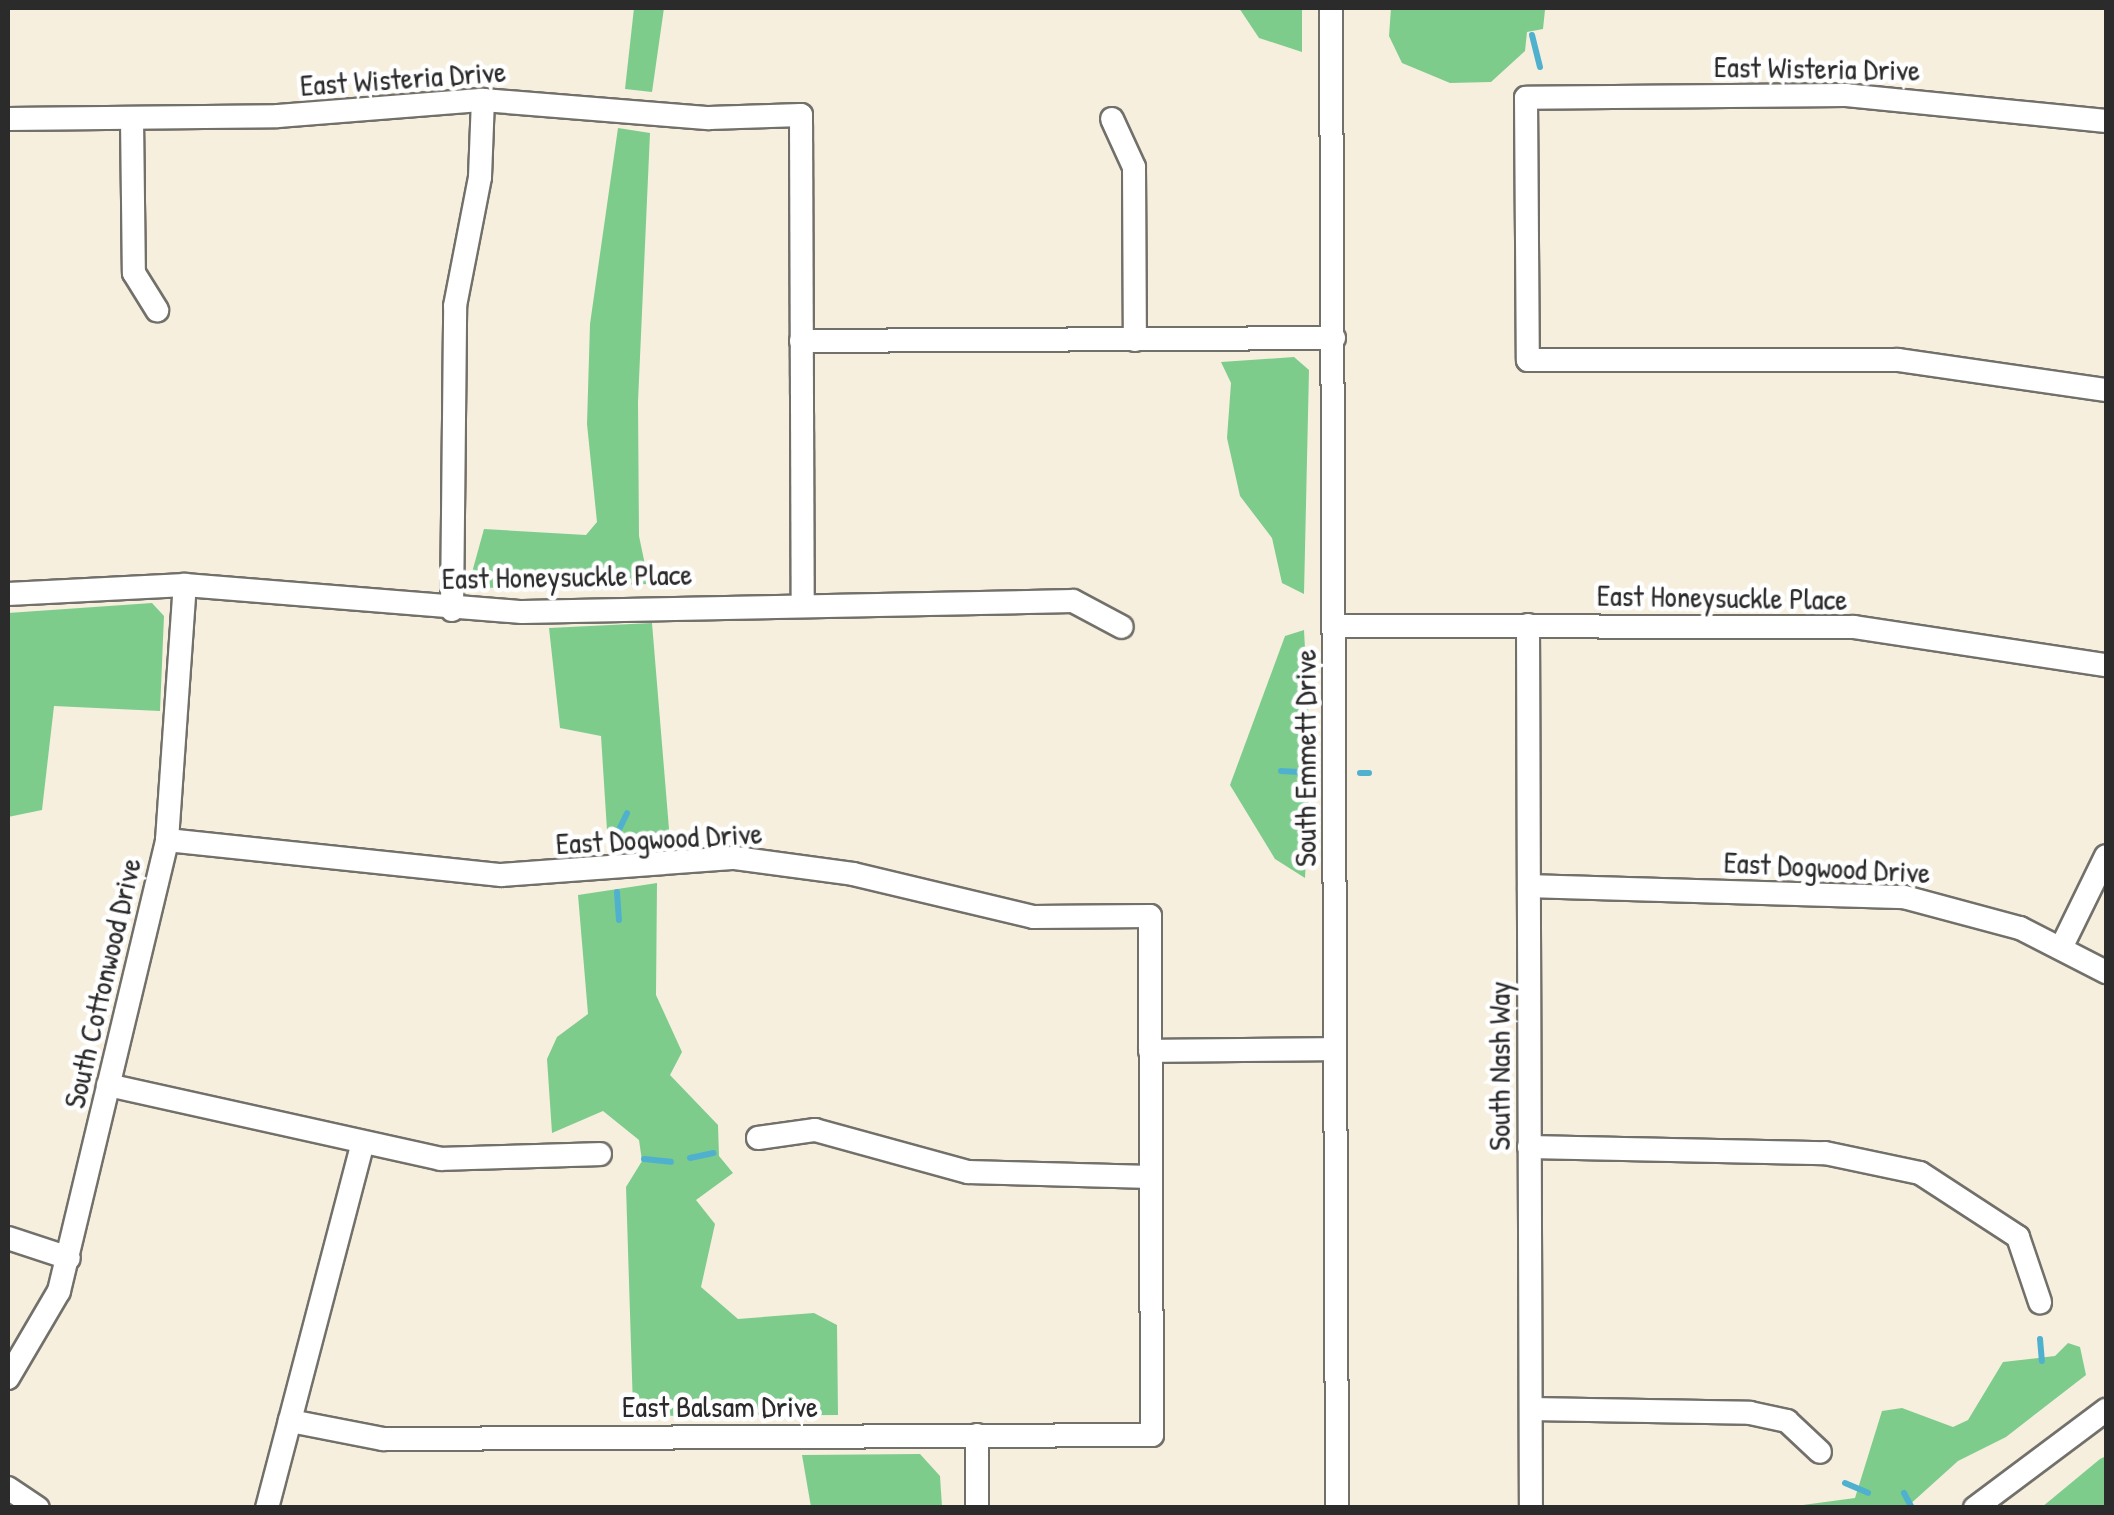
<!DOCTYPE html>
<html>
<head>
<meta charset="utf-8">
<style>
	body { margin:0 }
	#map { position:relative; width:2114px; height:1515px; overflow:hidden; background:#f6efde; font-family:"Patrick Hand",sans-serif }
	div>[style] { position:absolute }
	.green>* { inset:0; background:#7dcc8c }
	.stream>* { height:6px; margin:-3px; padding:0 3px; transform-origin:3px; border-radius:3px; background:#50b1cf }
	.roads { filter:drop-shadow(2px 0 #72706a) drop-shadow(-2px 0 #72706a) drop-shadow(0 2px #72706a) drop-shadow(0 -2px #72706a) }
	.minor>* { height:22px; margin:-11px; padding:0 11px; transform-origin:11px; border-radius:11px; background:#fff }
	span { translate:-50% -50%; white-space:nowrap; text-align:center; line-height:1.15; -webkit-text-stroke:9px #fff; paint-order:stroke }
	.street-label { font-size:30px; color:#2b2b2b }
	.frame { position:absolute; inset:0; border:10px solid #2b2b2b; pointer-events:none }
</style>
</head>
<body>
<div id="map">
	<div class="green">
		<div style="clip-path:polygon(634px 8px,664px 8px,652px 92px,625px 89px)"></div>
		<div style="clip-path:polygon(1239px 8px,1302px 8px,1302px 52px,1259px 38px)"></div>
		<div style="clip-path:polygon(1391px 8px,1545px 8px,1545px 10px,1543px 29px,1527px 32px,1525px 51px,1491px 82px,1450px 83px,1402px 63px,1389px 36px)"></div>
		<div style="clip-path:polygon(618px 128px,650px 133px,638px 402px,639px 536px,649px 584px,482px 588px,471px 576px,484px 529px,586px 535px,597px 522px,587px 424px,590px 324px)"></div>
		<div style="clip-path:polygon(1294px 357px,1309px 370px,1304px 594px,1282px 583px,1272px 538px,1240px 496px,1227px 438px,1231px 383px,1221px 362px)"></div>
		<div style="clip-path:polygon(152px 603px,164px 616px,160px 711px,54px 706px,42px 810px,8px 817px,8px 613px)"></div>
		<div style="clip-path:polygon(652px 623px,670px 841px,608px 846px,601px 736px,560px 728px,549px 628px)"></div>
		<div style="clip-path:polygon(1304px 630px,1311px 763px,1305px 878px,1275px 859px,1230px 785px,1285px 636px)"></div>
		<div style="clip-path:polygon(657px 883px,656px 995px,682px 1052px,670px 1075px,718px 1125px,719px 1156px,733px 1173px,696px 1200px,715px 1224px,701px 1287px,738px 1319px,814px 1313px,837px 1325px,838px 1415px,637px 1416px,633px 1408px,626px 1187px,642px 1161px,639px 1140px,603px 1111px,552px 1133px,547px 1059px,557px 1037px,588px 1014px,578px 895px)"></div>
		<div style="clip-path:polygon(2068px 1343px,2080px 1347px,2086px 1375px,2006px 1437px,1958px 1461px,1907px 1507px,1788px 1507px,1855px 1498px,1882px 1411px,1902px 1408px,1953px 1427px,1968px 1420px,2003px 1362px,2055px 1356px)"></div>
		<div style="clip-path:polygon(920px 1454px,940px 1476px,942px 1507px,811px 1507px,802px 1455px)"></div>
		<div style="clip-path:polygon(2106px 1456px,2106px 1507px,2042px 1507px,2100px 1459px)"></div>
	</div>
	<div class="stream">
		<div style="left:1532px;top:35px;width:33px;rotate:76deg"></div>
		<div style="left:1281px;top:771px;width:22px;rotate:3deg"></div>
		<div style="left:1360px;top:773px;width:9px"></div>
		<div style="left:613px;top:842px;width:32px;rotate:-64deg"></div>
		<div style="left:617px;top:892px;width:28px;rotate:86deg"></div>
		<div style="left:690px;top:1158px;width:24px;rotate:-12deg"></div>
		<div style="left:644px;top:1159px;width:27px;rotate:6deg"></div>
		<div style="left:2040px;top:1339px;width:22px;rotate:85deg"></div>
		<div style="left:1845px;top:1483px;width:25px;rotate:23deg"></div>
		<div style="left:1904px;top:1493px;width:17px;rotate:62deg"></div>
	</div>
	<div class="roads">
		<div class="minor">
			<div style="left:1331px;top:8px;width:1500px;rotate:89.77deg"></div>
			<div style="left:8px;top:119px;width:270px;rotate:-0.6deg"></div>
			<div style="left:278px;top:116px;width:206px;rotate:-4.5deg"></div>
			<div style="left:483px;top:100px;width:227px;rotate:4.6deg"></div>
			<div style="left:709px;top:118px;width:92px;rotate:-1.9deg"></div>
			<div style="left:801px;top:115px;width:487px;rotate:89.8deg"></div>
			<div style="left:132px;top:119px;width:154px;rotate:89.3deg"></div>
			<div style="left:134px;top:273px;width:44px;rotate:58.1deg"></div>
			<div style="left:1112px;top:119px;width:53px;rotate:65.4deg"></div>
			<div style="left:1134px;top:167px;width:173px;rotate:89.7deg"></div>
			<div style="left:2106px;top:121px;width:261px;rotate:-174.3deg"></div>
			<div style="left:1846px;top:95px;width:320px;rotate:179.5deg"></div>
			<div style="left:1526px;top:98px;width:262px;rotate:89.6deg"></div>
			<div style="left:1528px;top:360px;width:370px"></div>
			<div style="left:1898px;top:360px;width:210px;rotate:8.2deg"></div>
			<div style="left:801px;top:341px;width:533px;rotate:-0.32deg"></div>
			<div style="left:8px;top:594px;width:177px;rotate:-2.9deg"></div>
			<div style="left:185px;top:585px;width:338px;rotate:4.6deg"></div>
			<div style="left:522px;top:612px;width:551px;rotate:-1.14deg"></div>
			<div style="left:1073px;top:601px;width:55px;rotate:28deg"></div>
			<div style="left:452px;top:610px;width:304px;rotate:-89.4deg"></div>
			<div style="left:455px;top:306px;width:131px;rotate:-79deg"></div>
			<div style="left:480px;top:177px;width:77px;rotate:-87.8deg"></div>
			<div style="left:1528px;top:625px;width:883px;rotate:89.81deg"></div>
			<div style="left:1334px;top:626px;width:520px;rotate:0.11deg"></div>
			<div style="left:1854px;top:627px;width:255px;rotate:8.6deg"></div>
			<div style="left:167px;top:840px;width:336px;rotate:6deg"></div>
			<div style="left:501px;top:875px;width:235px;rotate:-4.2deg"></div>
			<div style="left:735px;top:858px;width:119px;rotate:7.7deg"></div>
			<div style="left:853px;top:874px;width:185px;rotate:13.4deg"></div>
			<div style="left:1033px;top:917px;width:117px;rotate:-0.5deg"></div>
			<div style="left:1150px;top:916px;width:519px;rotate:89.78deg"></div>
			<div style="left:1152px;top:1435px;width:769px;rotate:179.7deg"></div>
			<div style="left:383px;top:1439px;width:95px;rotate:-169deg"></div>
			<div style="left:1529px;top:886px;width:375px;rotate:1.7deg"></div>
			<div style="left:1904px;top:897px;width:120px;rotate:15deg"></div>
			<div style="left:2020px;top:928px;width:97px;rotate:27.1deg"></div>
			<div style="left:2062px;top:946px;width:100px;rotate:-63.9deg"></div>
			<div style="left:1150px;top:1051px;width:185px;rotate:-0.6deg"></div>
			<div style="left:108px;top:1085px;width:341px;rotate:12.5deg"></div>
			<div style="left:441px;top:1159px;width:159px;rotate:-1.8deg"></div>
			<div style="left:758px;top:1138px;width:58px;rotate:-8deg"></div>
			<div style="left:815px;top:1130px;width:159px;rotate:15.4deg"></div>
			<div style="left:968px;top:1172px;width:183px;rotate:1.6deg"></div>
			<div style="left:1529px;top:1147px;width:296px;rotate:1.2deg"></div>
			<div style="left:1825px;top:1153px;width:97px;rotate:11.9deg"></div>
			<div style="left:1920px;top:1173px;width:117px;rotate:33.1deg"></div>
			<div style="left:2018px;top:1237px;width:69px;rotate:71.3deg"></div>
			<div style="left:8px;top:1238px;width:64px;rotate:18.2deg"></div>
			<div style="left:8px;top:1378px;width:101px;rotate:-59.6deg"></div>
			<div style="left:59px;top:1291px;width:464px;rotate:-76.5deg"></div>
			<div style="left:167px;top:840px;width:256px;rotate:-86deg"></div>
			<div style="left:1531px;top:1409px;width:219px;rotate:1deg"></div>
			<div style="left:1750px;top:1413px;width:38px;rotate:12deg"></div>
			<div style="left:1787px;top:1421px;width:45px;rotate:43.2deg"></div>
			<div style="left:8px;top:1488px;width:36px;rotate:34deg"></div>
			<div style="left:267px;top:1508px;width:375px;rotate:-75.3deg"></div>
			<div style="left:977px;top:1508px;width:73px;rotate:-90deg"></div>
			<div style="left:1975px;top:1508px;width:164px;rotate:-36.8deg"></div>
		</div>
	</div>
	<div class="street-label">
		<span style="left:1817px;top:68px;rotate:1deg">East Wisteria Drive</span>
		<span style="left:403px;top:78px;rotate:-4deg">East Wisteria Drive</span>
		<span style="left:567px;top:576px;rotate:-1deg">East Honeysuckle Place</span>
		<span style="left:1722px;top:597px;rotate:1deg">East Honeysuckle Place</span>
		<span style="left:1305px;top:758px;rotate:-90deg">South Emmett Drive</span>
		<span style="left:659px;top:838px;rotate:-3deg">East Dogwood Drive</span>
		<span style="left:1827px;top:867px;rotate:3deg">East Dogwood Drive</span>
		<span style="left:102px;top:983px;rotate:-77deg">South Cottonwood Drive</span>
		<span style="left:1499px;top:1066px;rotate:-90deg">South Nash Way</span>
		<span style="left:720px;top:1406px">East Balsam Drive</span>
	</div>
	<div class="frame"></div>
</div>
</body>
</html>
